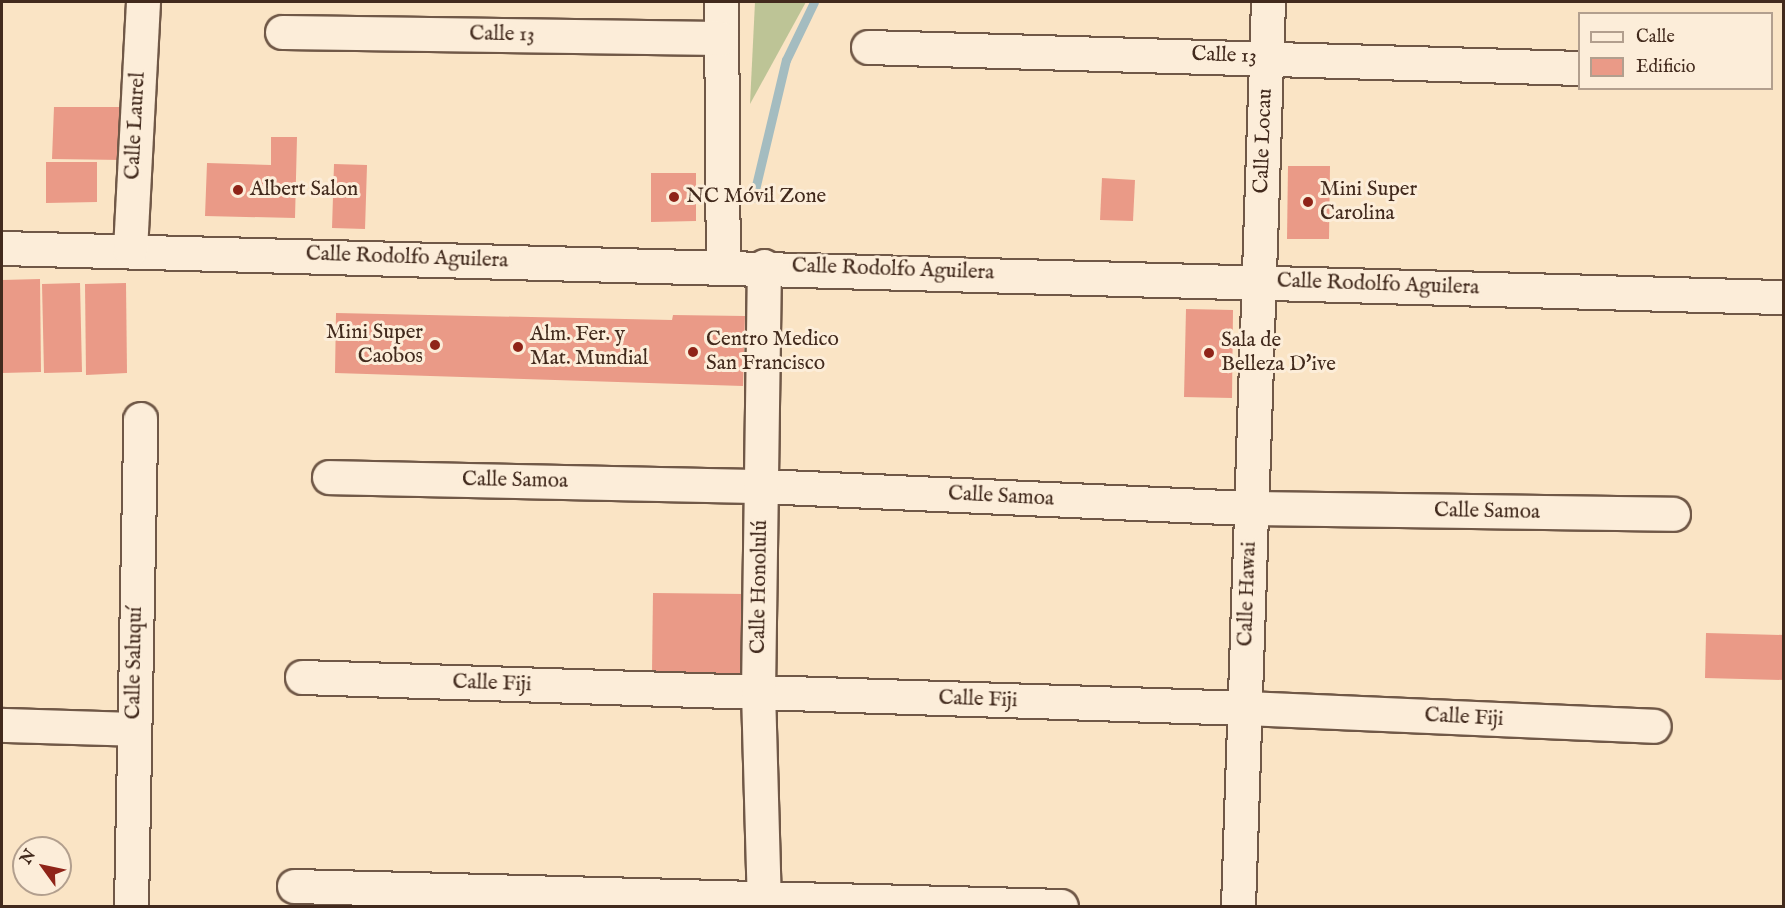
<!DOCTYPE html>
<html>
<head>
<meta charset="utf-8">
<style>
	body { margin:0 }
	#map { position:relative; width:1785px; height:908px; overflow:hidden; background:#fae4c5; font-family:"IM FELL English",serif }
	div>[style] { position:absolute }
	.green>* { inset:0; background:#bdc496 }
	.stream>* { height:9px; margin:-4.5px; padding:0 4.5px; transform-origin:4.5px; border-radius:4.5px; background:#a4bcc0 }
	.building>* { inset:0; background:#ea9a87 }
	.roads { filter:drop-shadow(2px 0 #705847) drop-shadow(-2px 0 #705847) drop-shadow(0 2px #705847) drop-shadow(0 -2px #705847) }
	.minor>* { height:33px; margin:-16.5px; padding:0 16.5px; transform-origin:16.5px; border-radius:16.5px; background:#fcedd9 }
	.dots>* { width:16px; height:16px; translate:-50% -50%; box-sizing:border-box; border:3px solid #fcedd9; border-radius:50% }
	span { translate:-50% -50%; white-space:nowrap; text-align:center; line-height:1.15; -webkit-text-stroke:6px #fcedd9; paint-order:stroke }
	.street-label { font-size:21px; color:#422a1d }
	.poi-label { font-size:21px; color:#422a1d }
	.left { translate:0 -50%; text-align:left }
	.right { translate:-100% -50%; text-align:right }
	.frame { position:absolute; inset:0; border:3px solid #422a1d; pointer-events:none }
	.legend { position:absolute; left:1578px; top:12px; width:195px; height:78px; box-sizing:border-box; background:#fcedd9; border:2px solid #b29f8e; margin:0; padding:8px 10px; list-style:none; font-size:18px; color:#422a1d }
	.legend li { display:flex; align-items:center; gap:12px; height:30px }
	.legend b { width:30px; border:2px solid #b29f8e }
	.north { position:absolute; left:12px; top:836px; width:60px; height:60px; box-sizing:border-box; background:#fcedd9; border:2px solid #b29f8e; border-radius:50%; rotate:303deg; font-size:16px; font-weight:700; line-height:24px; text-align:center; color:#422a1d }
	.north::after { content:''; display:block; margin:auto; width:21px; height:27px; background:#8f2418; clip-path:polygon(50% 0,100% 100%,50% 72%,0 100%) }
</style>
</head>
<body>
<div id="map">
	<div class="green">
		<div style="clip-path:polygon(755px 2px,806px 2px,750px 104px)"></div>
	</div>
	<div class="stream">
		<div style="left:753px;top:198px;width:142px;rotate:-76.6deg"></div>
		<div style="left:786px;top:60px;width:64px;rotate:-64.2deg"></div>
	</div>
	<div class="building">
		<div style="clip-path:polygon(54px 107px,124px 107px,123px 160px,52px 159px)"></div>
		<div style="clip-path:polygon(271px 137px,297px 137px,295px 218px,205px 216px,207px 163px,271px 165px)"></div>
		<div style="clip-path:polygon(46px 162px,97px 162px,97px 202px,46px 203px)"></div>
		<div style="clip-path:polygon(334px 164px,367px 165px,365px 229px,332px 228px)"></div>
		<div style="clip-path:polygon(1288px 166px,1330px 166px,1329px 239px,1287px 239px)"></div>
		<div style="clip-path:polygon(651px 173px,696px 173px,696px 221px,651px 222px)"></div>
		<div style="clip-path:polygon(1102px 178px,1135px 180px,1133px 221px,1100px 220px)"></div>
		<div style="clip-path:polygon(40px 279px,41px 372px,2px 373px,2px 280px)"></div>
		<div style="clip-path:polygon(80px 283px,82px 372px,44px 373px,42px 284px)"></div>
		<div style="clip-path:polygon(126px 283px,127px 373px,86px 375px,85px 284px)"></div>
		<div style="clip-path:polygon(1186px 309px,1233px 310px,1232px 398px,1184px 397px)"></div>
		<div style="clip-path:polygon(336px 313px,672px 320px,673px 315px,745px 316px,743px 386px,335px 373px)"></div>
		<div style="clip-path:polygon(653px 593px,746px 594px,745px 674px,652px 672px)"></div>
		<div style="clip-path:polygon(1706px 633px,1784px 635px,1784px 680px,1705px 678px)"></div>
	</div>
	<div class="roads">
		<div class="minor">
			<div style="left:721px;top:2px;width:265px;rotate:89.6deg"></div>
			<div style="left:282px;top:32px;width:439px;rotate:0.8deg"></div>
			<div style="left:868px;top:47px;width:712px;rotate:1.69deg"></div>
			<div style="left:2px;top:248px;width:1783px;rotate:1.58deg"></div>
			<div style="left:130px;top:250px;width:248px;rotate:-87deg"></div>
			<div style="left:329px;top:477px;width:433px;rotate:1.2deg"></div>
			<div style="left:762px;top:486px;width:489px;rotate:2.6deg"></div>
			<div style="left:1251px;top:508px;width:422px;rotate:0.8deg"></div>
			<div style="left:302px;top:677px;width:944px;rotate:1.88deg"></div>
			<div style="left:1245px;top:708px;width:409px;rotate:2.5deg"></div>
			<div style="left:2px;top:725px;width:131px;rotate:1.7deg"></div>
			<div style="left:294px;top:886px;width:767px;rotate:1.49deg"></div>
			<div style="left:131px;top:906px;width:487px;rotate:-88.9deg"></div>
			<div style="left:764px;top:906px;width:213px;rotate:-91.6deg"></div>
			<div style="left:758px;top:693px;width:427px;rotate:-89.2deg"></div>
			<div style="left:1238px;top:906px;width:904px;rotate:-88.1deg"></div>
		</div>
	</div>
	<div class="dots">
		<div style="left:238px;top:190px;background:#8f2418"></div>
		<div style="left:674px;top:197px;background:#8f2418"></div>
		<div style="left:1308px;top:202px;background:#8f2418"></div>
		<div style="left:435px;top:345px;background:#8f2418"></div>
		<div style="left:518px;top:347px;background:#8f2418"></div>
		<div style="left:693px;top:352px;background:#8f2418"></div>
		<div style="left:1209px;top:353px;background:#8f2418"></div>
	</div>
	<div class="street-label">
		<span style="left:502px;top:35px;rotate:1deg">Calle 13</span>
		<span style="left:1224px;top:56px;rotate:2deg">Calle 13</span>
		<span style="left:136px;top:126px;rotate:-87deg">Calle Laurel</span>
		<span style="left:1264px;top:141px;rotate:-88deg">Calle Locau</span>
		<span style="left:407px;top:258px;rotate:2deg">Calle Rodolfo Aguilera</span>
		<span style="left:893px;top:270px;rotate:2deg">Calle Rodolfo Aguilera</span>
		<span style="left:1378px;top:285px;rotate:2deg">Calle Rodolfo Aguilera</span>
		<span style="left:515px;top:481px;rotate:1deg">Calle Samoa</span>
		<span style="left:1001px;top:497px;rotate:3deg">Calle Samoa</span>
		<span style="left:1487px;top:512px;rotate:1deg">Calle Samoa</span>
		<span style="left:760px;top:587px;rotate:-89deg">Calle Honolulú</span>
		<span style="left:1248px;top:594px;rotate:-88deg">Calle Hawai</span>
		<span style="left:135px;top:663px;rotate:-89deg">Calle Saluquí</span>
		<span style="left:492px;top:684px;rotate:2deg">Calle Fiji</span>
		<span style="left:978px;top:700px;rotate:2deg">Calle Fiji</span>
		<span style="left:1464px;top:718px;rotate:3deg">Calle Fiji</span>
	</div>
	<div class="poi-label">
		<span class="left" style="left:250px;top:190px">Albert Salon</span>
		<span class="left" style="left:1320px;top:202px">Mini Super<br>Carolina</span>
		<span class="left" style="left:686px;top:197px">NC Móvil Zone</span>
		<span class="right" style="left:423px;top:345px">Mini Super<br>Caobos</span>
		<span class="left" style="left:530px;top:347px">Alm. Fer. y<br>Mat. Mundial</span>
		<span class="left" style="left:706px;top:352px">Centro Medico<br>San Francisco</span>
		<span class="left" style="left:1221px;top:353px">Sala de<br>Belleza D'ive</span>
	</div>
	<div class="frame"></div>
	<ul class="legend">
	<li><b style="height:8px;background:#fcedd9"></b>Calle</li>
	<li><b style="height:16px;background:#ea9a87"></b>Edificio</li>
	</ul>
	<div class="north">N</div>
</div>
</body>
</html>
